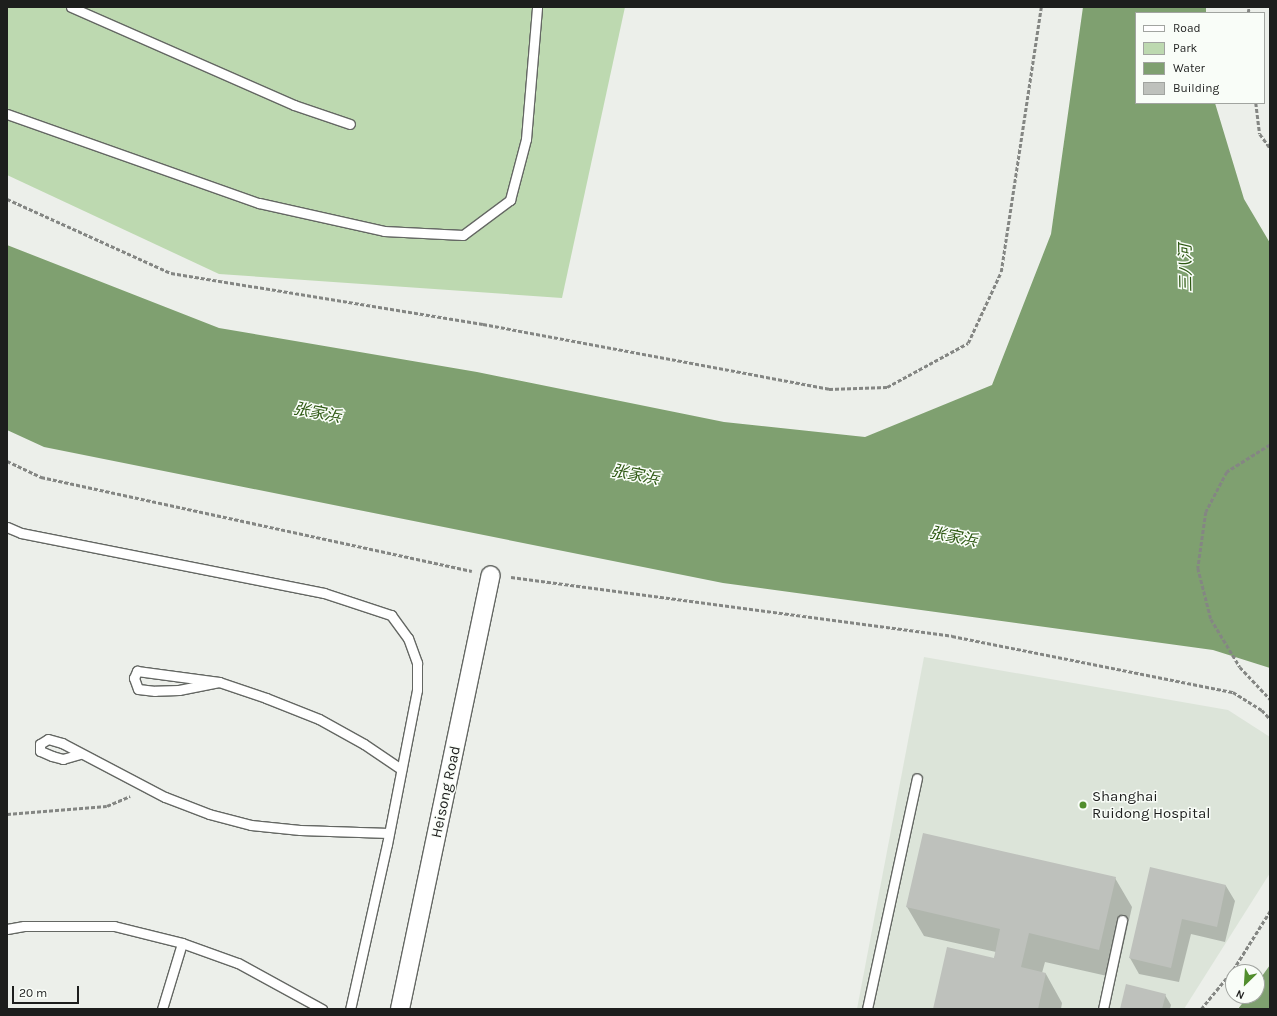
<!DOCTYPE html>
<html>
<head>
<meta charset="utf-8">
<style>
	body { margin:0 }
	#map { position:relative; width:1277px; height:1016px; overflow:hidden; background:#ecefea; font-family:Karla,"Noto Sans SC",sans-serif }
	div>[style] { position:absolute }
	.built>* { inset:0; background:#dce4d9 }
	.green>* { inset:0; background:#bdd9b0 }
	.water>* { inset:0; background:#7fa070 }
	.shadow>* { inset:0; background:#0003 }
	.building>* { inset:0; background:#bec1bc }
	.path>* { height:2.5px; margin-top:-1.25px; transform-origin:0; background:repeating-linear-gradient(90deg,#848683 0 4px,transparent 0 6px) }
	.roads { filter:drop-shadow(1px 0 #646763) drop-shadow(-1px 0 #646763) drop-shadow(0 1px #646763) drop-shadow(0 -1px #646763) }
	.service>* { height:9px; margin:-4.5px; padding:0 4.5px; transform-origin:4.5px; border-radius:4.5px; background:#fff }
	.minor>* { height:18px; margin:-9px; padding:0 9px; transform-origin:9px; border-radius:9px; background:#fff }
	.dots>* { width:11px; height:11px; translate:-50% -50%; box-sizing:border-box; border:2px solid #f9fdf8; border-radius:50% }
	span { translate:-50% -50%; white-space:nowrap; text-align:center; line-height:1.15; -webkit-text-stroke:3px #f9fdf8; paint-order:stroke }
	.street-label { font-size:15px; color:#1d1e1d }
	.poi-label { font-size:15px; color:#1d1e1d }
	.left { translate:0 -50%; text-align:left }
	.water-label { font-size:16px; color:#2d5812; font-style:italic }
	.frame { position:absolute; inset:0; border:8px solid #1d1e1d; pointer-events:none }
	.legend { position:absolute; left:1135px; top:12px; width:130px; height:92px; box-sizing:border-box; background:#f9fdf8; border:1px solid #a1a4a0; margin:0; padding:5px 7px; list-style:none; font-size:12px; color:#1d1e1d }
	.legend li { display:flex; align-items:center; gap:8px; height:20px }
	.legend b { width:20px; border:1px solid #a1a4a0 }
	.north { position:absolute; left:1225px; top:964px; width:40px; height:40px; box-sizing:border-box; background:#f9fdf8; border:1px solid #a1a4a0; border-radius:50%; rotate:205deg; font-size:11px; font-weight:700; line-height:16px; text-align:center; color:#1d1e1d }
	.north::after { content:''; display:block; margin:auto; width:14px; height:18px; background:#528e2e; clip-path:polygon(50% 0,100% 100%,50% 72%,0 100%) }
	.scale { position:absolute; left:12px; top:986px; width:67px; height:18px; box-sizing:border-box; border:2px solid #1d1e1d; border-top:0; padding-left:5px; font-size:12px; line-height:14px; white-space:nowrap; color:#1d1e1d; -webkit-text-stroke:3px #f9fdf8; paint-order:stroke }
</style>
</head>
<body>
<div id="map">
	<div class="built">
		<div style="clip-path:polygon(924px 657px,1228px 710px,1270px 737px,1270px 873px,1184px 1009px,857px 1009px)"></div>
	</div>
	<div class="green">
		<div style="clip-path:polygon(7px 7px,625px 7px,562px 298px,219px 274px,7px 175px)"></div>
	</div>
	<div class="water">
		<div style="clip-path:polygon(1083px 7px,1206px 7px,1206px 13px,1136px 13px,1136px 103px,1215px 103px,1244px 199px,1270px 243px,1270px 668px,1213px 650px,723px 583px,44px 447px,7px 430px,7px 245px,219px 328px,477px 372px,724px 422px,865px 437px,992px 385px,1051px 234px)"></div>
		<div style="clip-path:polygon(1270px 965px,1270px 1009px,1238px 1009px,1248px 996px,1257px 996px,1257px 983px)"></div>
	</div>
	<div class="shadow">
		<div style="clip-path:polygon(1151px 869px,1226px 886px,1235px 901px,1225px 942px,1191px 934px,1179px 982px,1139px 974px,1130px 958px)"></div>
		<div style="clip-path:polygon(1115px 878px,1132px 907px,1116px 978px,1045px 962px,1042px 973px,1046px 974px,1062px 1003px,1061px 1009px,934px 1009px,994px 959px,996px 952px,924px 936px,907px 907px)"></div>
		<div style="clip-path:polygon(1165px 995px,1171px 1005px,1170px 1009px,1121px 1009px)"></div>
	</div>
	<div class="building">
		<div style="clip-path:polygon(923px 833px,1116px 877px,1099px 950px,1029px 933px,1021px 967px,1046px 973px,1038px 1009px,933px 1009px,947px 947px,994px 958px,1000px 929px,906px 907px)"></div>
		<div style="clip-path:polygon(1150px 867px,1226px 885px,1217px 927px,1182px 919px,1171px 968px,1129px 958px)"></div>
		<div style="clip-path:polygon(1126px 984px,1166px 994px,1162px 1009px,1120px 1009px)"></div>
	</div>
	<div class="path">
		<div style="left:1248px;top:13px;width:6px;rotate:-81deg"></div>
		<div style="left:1256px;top:103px;width:31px;rotate:83deg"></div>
		<div style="left:1260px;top:134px;width:17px;rotate:54deg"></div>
		<div style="left:7px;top:199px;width:180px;rotate:24.3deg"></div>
		<div style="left:171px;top:273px;width:316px;rotate:9.3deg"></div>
		<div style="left:483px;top:324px;width:352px;rotate:10.6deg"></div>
		<div style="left:829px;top:389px;width:58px;rotate:-2deg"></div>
		<div style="left:887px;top:387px;width:92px;rotate:-28.5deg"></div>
		<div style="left:968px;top:343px;width:78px;rotate:-65.1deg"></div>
		<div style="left:1001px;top:272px;width:268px;rotate:-81.4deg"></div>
		<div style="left:1270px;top:445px;width:51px;rotate:147.9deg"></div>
		<div style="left:1227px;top:472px;width:45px;rotate:117.7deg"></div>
		<div style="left:1206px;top:512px;width:57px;rotate:98.1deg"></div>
		<div style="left:1198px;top:568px;width:53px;rotate:75.7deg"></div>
		<div style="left:1211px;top:619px;width:56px;rotate:58.9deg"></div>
		<div style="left:1240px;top:667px;width:44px;rotate:46.8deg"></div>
		<div style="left:7px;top:461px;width:38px;rotate:25deg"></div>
		<div style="left:41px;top:477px;width:441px;rotate:12.3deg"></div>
		<div style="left:511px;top:577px;width:445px;rotate:7.6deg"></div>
		<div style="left:952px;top:636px;width:287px;rotate:11.3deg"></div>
		<div style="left:1233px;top:692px;width:34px;rotate:32deg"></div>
		<div style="left:1262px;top:710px;width:12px;rotate:48deg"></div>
		<div style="left:7px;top:814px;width:100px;rotate:-4.6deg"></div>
		<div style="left:107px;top:806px;width:25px;rotate:-23deg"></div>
		<div style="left:1201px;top:1009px;width:50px;rotate:-50.6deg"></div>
		<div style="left:1233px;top:970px;width:70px;rotate:-57.9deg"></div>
	</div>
	<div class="roads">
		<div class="service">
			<div style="left:71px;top:7px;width:244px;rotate:23.7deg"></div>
			<div style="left:294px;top:105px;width:59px;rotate:18.7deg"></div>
			<div style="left:7px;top:114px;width:267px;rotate:19.5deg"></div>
			<div style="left:259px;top:203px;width:128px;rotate:12.6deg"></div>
			<div style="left:384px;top:231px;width:79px;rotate:2.9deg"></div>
			<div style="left:463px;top:235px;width:59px;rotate:-36.7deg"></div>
			<div style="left:510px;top:200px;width:63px;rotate:-75.3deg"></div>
			<div style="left:526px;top:139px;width:132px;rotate:-85.2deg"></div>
			<div style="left:7px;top:527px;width:15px;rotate:23deg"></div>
			<div style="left:21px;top:533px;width:309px;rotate:11.2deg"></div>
			<div style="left:324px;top:593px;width:71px;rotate:18.2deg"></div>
			<div style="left:391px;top:615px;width:29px;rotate:54deg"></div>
			<div style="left:408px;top:638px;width:27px;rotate:70deg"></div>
			<div style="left:417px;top:663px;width:27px;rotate:90deg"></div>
			<div style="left:417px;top:690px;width:157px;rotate:101deg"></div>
			<div style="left:387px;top:844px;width:169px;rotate:102.6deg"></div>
			<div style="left:219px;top:682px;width:41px;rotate:168.7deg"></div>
			<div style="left:179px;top:690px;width:24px;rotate:178deg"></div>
			<div style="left:155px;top:691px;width:17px;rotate:-173deg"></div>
			<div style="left:138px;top:689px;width:12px;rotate:-110deg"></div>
			<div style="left:134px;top:678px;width:8px;rotate:-67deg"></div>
			<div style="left:137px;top:671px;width:83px;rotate:7.6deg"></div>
			<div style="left:219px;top:682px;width:50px;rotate:18.8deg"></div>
			<div style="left:266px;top:698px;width:57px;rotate:21.6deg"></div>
			<div style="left:319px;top:719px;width:51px;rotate:29.1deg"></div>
			<div style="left:364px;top:744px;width:45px;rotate:34deg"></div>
			<div style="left:80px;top:754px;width:18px;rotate:164deg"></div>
			<div style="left:63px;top:759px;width:11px;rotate:-165deg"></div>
			<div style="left:52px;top:756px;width:13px;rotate:-157deg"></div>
			<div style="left:40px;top:751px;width:7px;rotate:-90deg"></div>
			<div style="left:40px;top:744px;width:9px;rotate:-32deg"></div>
			<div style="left:48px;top:739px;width:15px;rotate:16deg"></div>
			<div style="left:62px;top:743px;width:116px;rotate:27.7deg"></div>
			<div style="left:165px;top:797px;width:47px;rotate:21.1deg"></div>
			<div style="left:209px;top:814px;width:43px;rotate:14.7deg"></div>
			<div style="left:251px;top:825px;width:49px;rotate:5.8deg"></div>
			<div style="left:300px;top:830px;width:89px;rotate:1.9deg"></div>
			<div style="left:7px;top:929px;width:17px;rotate:-10deg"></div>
			<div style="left:24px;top:926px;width:90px"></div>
			<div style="left:114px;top:926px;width:70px;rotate:14deg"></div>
			<div style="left:182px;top:943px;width:59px;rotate:19.7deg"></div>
			<div style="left:238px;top:963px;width:96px;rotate:28.7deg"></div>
			<div style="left:162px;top:1009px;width:69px;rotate:-73.1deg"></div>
			<div style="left:867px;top:1009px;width:236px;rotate:-77.8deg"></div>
			<div style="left:1103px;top:1009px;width:91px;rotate:-77.9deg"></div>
		</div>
		<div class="minor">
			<div style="left:400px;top:1009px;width:443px;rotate:-78.2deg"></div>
		</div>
	</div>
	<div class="dots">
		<div style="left:1083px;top:805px;background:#528e2e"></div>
	</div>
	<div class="street-label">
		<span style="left:446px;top:792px;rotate:-78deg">Heisong Road</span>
	</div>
	<div class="poi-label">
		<span class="left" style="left:1092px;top:805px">Shanghai<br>Ruidong Hospital</span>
	</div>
	<div class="water-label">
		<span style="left:1186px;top:268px;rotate:-91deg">三八河</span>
		<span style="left:317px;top:413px;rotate:11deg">张家浜</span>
		<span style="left:635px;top:475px;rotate:11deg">张家浜</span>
		<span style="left:953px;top:537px;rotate:11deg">张家浜</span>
	</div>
	<div class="frame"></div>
	<ul class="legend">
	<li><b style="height:5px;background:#fff"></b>Road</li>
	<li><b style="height:11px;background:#bdd9b0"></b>Park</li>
	<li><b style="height:11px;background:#7fa070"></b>Water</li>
	<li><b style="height:11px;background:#bec1bc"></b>Building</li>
	</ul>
	<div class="north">N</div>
	<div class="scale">20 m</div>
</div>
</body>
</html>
